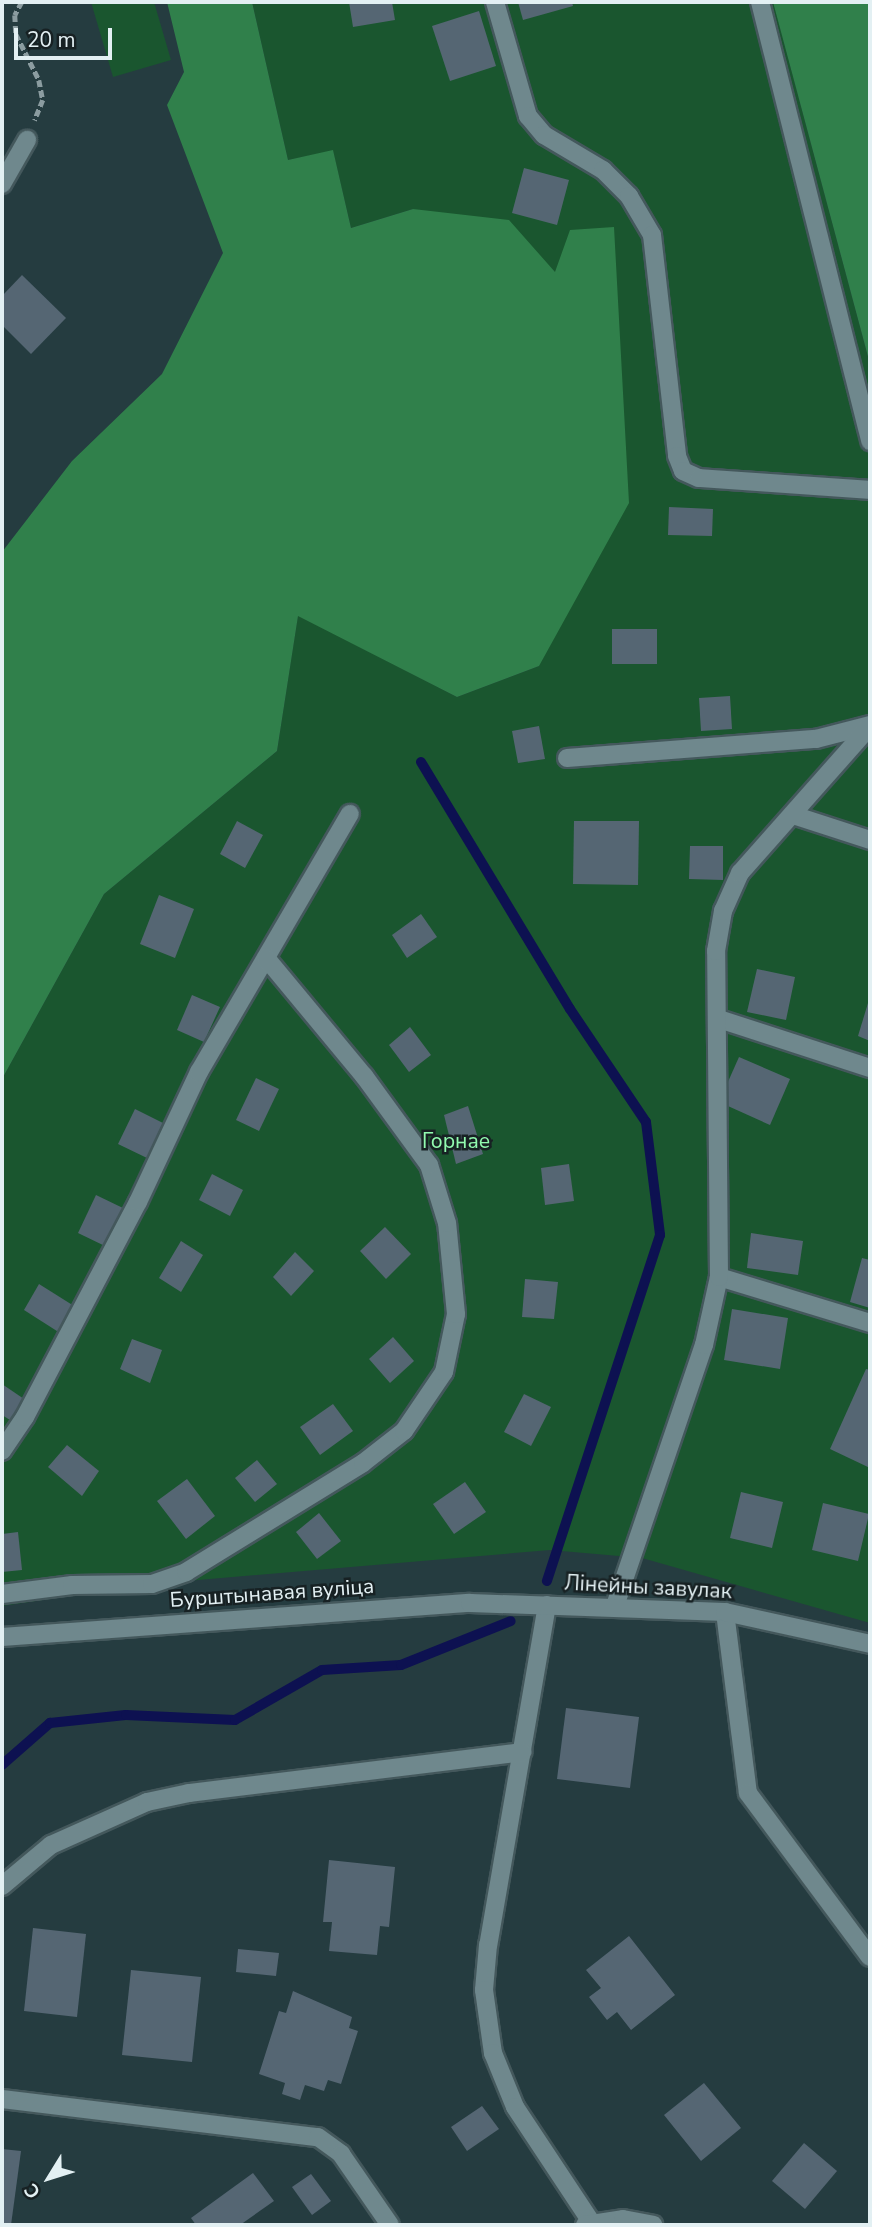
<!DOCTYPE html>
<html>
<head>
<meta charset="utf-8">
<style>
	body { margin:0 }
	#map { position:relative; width:872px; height:2227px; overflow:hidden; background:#253c40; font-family:"Nunito Sans",sans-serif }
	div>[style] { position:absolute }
	.green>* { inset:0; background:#1a562f }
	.forest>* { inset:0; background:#30804b }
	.stream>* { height:10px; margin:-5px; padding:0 5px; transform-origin:5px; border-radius:5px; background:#0d1151 }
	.building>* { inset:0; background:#556673 }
	.path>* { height:4.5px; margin-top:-2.25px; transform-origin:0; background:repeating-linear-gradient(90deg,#8b9ca0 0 7px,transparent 0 10.5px) }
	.roads { filter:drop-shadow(2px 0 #44585c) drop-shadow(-2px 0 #44585c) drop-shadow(0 2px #44585c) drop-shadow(0 -2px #44585c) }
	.minor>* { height:18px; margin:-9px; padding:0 9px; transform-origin:9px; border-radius:9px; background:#6f888d }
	span { translate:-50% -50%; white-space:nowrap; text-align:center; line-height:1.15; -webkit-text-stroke:5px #172123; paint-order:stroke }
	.park-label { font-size:21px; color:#92fbb0 }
	.street-label { font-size:21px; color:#e3f0f3 }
	.frame { position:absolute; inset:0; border:4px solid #e3f0f3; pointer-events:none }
	.north { position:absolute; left:14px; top:2143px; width:70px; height:70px; -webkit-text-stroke:5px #172123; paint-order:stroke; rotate:232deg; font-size:19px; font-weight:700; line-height:28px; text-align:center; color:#e3f0f3 }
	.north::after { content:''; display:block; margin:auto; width:24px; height:32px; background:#e3f0f3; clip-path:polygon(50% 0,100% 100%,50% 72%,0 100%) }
	.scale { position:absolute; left:14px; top:28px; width:98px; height:32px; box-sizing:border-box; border:4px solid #e3f0f3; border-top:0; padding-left:9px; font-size:21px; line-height:24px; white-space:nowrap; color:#e3f0f3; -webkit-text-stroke:5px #172123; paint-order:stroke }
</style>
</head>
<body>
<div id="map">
	<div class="green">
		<div style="clip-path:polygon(91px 2px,154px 2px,171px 60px,113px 77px)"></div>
		<div style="clip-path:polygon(252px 2px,773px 2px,870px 364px,870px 1623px,642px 1558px,550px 1550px,152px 1584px,2px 1606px,2px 1079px,104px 894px,277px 751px,298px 615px,457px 697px,539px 666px,555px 273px,413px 209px,351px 228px,333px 151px,288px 160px)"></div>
	</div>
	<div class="forest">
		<div style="clip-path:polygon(167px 2px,252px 2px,288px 160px,333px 150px,351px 228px,413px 209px,509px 220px,555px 272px,570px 230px,614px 227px,629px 503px,539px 666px,457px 697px,298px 616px,277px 751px,104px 894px,2px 1079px,2px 552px,72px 461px,162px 374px,223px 253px,167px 105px,184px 72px)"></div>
		<div style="clip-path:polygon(773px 2px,870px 2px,870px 364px)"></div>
	</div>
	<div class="stream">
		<div style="left:421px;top:762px;width:288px;rotate:58.9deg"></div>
		<div style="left:570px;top:1009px;width:136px;rotate:56.1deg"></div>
		<div style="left:646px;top:1122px;width:114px;rotate:82.9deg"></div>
		<div style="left:660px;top:1235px;width:364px;rotate:108.1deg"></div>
		<div style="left:2px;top:1765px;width:64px;rotate:-41.2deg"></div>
		<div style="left:50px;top:1723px;width:76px;rotate:-6deg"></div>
		<div style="left:126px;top:1715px;width:109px;rotate:2.6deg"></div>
		<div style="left:235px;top:1720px;width:100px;rotate:-29.9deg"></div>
		<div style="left:322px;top:1670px;width:79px;rotate:-3.6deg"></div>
		<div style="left:401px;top:1665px;width:118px;rotate:-21.8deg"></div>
	</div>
	<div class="building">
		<div style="clip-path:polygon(349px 2px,392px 2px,395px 20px,353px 27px)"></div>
		<div style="clip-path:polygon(518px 2px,572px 2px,573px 6px,523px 20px)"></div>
		<div style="clip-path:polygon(479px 11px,496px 66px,450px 81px,432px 26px)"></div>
		<div style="clip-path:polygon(524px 168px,569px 180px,557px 225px,512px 213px)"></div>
		<div style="clip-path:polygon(22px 275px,66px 318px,31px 354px,2px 325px,2px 296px)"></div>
		<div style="clip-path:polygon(669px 507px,713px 509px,712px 536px,668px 535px)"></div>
		<div style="clip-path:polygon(612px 629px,657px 629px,657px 664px,612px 664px)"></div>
		<div style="clip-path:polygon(730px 696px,732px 729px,701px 731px,699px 698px)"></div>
		<div style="clip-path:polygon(539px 726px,545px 759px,518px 763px,512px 731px)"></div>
		<div style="clip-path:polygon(237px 821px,263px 835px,245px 868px,220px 854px)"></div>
		<div style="clip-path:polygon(574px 821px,639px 821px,638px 885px,573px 884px)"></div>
		<div style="clip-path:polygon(690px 846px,723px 846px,723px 880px,689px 879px)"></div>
		<div style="clip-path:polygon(159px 895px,194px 909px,175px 958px,140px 944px)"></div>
		<div style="clip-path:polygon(421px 914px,437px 937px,407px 958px,392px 935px)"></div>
		<div style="clip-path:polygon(757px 969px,795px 977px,786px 1020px,747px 1012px)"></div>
		<div style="clip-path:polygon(192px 995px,220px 1007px,204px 1042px,177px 1030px)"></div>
		<div style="clip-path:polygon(868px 1003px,870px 1004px,870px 1041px,858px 1036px)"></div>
		<div style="clip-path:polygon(410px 1027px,431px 1055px,409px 1072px,389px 1045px)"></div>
		<div style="clip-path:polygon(739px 1057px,790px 1079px,770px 1125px,719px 1102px)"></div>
		<div style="clip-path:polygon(256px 1078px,279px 1089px,259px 1131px,236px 1120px)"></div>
		<div style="clip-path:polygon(468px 1106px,483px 1154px,456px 1164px,444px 1115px)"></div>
		<div style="clip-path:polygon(135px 1109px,163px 1123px,147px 1158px,118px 1144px)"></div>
		<div style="clip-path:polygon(569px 1164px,574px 1201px,545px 1205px,541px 1168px)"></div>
		<div style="clip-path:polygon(212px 1174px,243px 1190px,230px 1216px,199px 1200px)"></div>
		<div style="clip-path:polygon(96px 1195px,125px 1209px,107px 1247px,78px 1233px)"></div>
		<div style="clip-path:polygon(385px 1227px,411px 1254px,386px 1279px,360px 1251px)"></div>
		<div style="clip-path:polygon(751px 1233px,803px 1241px,798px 1275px,747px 1268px)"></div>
		<div style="clip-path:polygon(181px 1241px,203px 1255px,181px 1292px,159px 1278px)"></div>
		<div style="clip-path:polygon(295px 1252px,314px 1271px,291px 1296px,273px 1277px)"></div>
		<div style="clip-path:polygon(862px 1258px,870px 1260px,870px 1308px,850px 1302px)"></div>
		<div style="clip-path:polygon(525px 1279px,558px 1282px,554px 1319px,522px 1317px)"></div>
		<div style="clip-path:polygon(39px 1284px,74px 1306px,60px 1333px,24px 1310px)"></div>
		<div style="clip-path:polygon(732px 1309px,788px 1318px,780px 1369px,724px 1360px)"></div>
		<div style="clip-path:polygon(393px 1337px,414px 1361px,390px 1383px,369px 1359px)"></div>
		<div style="clip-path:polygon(132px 1339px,162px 1350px,150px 1383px,120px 1369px)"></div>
		<div style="clip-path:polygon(866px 1369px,870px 1370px,870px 1468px,830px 1449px)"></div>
		<div style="clip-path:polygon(2px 1384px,24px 1399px,10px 1420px,2px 1415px)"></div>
		<div style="clip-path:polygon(524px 1394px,551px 1407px,531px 1446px,504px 1432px)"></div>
		<div style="clip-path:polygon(333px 1404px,353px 1431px,320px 1455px,300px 1427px)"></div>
		<div style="clip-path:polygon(67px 1445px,99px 1471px,82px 1496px,48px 1467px)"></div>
		<div style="clip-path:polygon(257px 1460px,277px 1484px,255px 1502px,235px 1478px)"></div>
		<div style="clip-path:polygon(187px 1479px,215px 1516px,186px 1539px,157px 1501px)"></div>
		<div style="clip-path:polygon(465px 1482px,486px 1512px,454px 1534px,433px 1504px)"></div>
		<div style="clip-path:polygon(741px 1492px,783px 1502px,772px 1548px,730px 1538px)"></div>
		<div style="clip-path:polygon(823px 1503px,869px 1514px,858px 1561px,812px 1550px)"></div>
		<div style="clip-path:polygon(319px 1513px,341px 1541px,317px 1559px,296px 1532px)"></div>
		<div style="clip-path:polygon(18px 1532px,22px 1570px,2px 1572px,2px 1534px)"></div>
		<div style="clip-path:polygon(566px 1708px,639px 1717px,630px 1788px,557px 1779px)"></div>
		<div style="clip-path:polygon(329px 1860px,395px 1867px,389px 1927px,380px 1926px,377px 1955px,329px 1951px,332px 1922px,323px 1922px)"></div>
		<div style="clip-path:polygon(33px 1928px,86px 1934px,77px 2017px,24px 2011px)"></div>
		<div style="clip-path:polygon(629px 1936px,675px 1995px,631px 2030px,617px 2012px,607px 2020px,589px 1997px,601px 1988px,586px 1970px)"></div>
		<div style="clip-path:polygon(238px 1949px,279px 1953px,276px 1976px,236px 1972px)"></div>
		<div style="clip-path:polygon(131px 1970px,201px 1977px,192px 2062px,122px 2055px)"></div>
		<div style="clip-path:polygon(293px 1991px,352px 2017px,349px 2028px,358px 2031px,341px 2084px,328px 2080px,324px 2091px,305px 2085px,300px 2100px,282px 2094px,285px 2083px,259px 2074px,279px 2011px,286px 2013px)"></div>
		<div style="clip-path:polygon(704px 2083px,741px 2128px,701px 2161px,664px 2115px)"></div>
		<div style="clip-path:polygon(482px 2106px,499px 2129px,467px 2151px,451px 2127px)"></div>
		<div style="clip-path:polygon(804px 2143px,837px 2171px,805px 2209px,772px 2181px)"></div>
		<div style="clip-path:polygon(2px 2149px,21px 2151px,11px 2225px,2px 2225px)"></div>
		<div style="clip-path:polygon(253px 2173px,274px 2201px,240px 2225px,196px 2225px,191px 2218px)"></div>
		<div style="clip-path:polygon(311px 2174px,331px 2201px,312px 2215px,292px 2187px)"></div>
	</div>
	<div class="path">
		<div style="left:22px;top:2px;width:15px;rotate:118deg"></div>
		<div style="left:15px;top:15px;width:19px;rotate:87deg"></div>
		<div style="left:16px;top:34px;width:51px;rotate:63.4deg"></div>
		<div style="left:39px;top:80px;width:20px;rotate:79deg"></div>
		<div style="left:43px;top:100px;width:22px;rotate:112deg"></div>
	</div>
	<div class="roads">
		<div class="minor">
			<div style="left:495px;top:2px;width:119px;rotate:73.9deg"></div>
			<div style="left:528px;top:116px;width:25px;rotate:50deg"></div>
			<div style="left:544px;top:135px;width:69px;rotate:30.7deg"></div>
			<div style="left:603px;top:170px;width:37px;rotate:45deg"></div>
			<div style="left:629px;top:196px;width:45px;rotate:59.5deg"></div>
			<div style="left:652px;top:235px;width:222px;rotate:83.5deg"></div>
			<div style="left:677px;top:456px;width:16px;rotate:68deg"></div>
			<div style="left:683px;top:471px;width:17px;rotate:24deg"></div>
			<div style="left:699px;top:478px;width:171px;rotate:4deg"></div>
			<div style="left:760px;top:2px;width:453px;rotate:75.9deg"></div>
			<div style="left:2px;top:184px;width:51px;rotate:-60.4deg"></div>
			<div style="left:567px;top:758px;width:250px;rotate:-4.4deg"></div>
			<div style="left:816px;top:739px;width:56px;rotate:-14.5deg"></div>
			<div style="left:793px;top:815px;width:81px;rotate:18deg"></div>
			<div style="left:719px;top:1019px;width:159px;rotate:18deg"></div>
			<div style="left:719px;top:1277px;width:158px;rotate:16.9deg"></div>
			<div style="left:2px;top:1451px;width:41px;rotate:-55.9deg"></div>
			<div style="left:25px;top:1417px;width:243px;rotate:-62.3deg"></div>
			<div style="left:138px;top:1202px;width:144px;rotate:-64.9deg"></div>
			<div style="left:199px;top:1072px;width:299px;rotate:-59.7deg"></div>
			<div style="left:2px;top:1594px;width:71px;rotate:-7.3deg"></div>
			<div style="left:72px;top:1585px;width:80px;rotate:-0.7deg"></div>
			<div style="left:152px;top:1584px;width:36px;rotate:-19deg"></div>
			<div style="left:186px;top:1572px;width:208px;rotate:-31.6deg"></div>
			<div style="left:363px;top:1463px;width:52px;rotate:-38deg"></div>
			<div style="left:404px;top:1431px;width:71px;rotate:-55.9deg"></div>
			<div style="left:444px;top:1372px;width:59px;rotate:-78.3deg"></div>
			<div style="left:456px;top:1314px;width:91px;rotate:-95.6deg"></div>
			<div style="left:447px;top:1223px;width:61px;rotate:-107.2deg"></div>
			<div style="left:429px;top:1165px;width:110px;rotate:-126.1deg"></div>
			<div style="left:364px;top:1076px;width:153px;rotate:-129.7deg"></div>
			<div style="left:547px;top:1605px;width:345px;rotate:99.8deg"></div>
			<div style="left:488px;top:1945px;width:45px;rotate:95.1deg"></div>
			<div style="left:484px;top:1990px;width:64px;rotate:81.9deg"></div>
			<div style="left:493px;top:2053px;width:58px;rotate:67.8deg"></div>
			<div style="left:515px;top:2107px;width:138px;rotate:56.5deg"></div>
			<div style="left:615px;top:1606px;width:276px;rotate:-71.2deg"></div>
			<div style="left:704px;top:1345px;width:70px;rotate:-77.6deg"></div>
			<div style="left:719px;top:1277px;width:326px;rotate:-90.5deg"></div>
			<div style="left:716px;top:951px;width:41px;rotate:-80.1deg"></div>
			<div style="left:723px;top:911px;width:42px;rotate:-65.9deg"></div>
			<div style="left:740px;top:873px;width:196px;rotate:-48.5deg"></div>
			<div style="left:725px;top:1612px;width:182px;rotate:82.8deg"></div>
			<div style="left:748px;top:1793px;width:204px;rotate:53.4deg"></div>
			<div style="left:2px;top:1637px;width:469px;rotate:-4.2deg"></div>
			<div style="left:470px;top:1603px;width:255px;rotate:2deg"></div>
			<div style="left:725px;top:1612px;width:148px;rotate:12.4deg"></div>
			<div style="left:2px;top:1886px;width:64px;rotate:-39.9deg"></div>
			<div style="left:51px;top:1845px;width:105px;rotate:-24.1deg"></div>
			<div style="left:147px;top:1802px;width:43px;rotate:-12.1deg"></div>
			<div style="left:189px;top:1793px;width:336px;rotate:-7deg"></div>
			<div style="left:2px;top:2099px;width:318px;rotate:6.9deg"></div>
			<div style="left:318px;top:2137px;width:29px;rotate:36deg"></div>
			<div style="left:341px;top:2154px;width:86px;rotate:55.4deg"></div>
			<div style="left:585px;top:2225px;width:38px;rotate:-9deg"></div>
			<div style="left:623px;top:2219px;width:31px;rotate:11deg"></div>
		</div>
	</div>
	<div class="park-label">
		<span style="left:456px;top:1141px">Горнае</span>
	</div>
	<div class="street-label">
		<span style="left:648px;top:1587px;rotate:3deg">Лінейны завулак</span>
		<span style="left:272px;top:1593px;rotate:-4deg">Бурштынавая вуліца</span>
	</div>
	<div class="frame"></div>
	<div class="north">С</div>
	<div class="scale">20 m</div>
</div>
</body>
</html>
